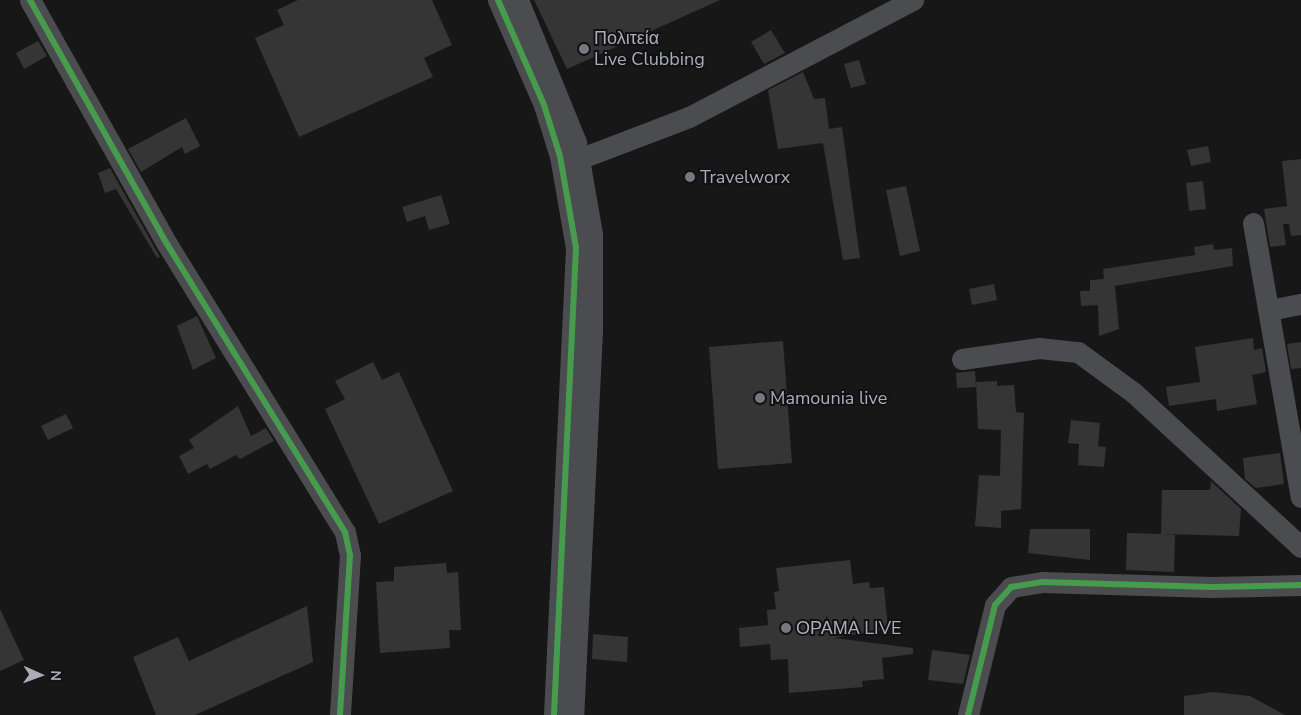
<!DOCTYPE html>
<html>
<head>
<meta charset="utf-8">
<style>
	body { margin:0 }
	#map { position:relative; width:1301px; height:715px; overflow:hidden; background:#171717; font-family:"Nunito Sans",sans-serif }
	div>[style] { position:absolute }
	.building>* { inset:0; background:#353536 }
	.street>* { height:21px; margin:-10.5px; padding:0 10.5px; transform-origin:10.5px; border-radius:10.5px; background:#4b4c50 }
	.cycleway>* { height:6px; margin:-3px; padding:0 3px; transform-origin:3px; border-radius:3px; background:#469c4c }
	.dots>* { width:14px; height:14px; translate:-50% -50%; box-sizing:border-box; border:2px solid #111113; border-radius:50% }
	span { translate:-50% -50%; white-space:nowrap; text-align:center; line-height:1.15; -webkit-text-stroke:4px #111113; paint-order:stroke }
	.poi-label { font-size:18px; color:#a8adb8 }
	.left { translate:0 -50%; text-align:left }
	.north { position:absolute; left:15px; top:650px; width:50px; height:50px; -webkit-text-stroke:4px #111113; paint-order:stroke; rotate:92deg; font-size:14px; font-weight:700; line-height:20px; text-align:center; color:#a8adb8 }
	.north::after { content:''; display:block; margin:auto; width:18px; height:22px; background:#a8adb8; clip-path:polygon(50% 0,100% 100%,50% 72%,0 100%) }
</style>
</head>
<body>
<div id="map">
	<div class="building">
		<div style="clip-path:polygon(298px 0,432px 0,452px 45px,424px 58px,433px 77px,299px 137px,255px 38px,284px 25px,277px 10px)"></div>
		<div style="clip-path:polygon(534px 0,720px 0,567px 69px)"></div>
		<div style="clip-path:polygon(771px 30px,785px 53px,764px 64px,751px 42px)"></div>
		<div style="clip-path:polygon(38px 41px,47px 56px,24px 69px,16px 53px)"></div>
		<div style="clip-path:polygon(859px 60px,866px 84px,851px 88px,844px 64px)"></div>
		<div style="clip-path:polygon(803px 72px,814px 99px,825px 98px,829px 129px,842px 127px,860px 258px,843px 260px,823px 143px,778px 149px,768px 90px)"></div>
		<div style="clip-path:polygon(186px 118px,200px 146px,185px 154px,182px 147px,141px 172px,128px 149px)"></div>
		<div style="clip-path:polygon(1208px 146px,1211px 162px,1191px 166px,1187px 150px)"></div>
		<div style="clip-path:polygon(1301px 159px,1301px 235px,1291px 236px,1289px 224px,1283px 224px,1286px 245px,1270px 247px,1264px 209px,1287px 206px,1282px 161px)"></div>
		<div style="clip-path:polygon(110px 168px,160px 257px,157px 258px,116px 189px,105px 193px,98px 173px)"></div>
		<div style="clip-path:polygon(1203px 181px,1206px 209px,1189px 211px,1186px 183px)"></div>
		<div style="clip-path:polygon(906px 186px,920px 251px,900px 256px,886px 190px)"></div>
		<div style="clip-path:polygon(441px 195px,450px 224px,429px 230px,425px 216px,407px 222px,402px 207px)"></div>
		<div style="clip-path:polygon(1213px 244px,1214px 250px,1232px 248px,1233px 266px,1115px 286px,1119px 329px,1099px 336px,1098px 305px,1081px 306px,1080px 291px,1090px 291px,1090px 280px,1104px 279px,1103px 269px,1195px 255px,1194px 247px)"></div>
		<div style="clip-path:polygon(994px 284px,997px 300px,972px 305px,969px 289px)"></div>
		<div style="clip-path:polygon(197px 316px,216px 358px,193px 370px,177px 326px)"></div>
		<div style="clip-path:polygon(1253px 338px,1254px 350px,1262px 348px,1266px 372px,1252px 375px,1257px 404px,1217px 411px,1216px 399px,1169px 406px,1166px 387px,1200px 382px,1195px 347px)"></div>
		<div style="clip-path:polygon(783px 341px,792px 463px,718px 469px,709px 347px)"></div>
		<div style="clip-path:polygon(1301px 342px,1301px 368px,1291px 369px,1287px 344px)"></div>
		<div style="clip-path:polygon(373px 362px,382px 380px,399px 372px,453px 491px,379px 524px,325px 409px,345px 399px,335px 381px)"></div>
		<div style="clip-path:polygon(975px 371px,976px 387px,957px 388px,956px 373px)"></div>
		<div style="clip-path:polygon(997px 381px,997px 386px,1014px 385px,1016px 412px,1024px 413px,1021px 509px,1001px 511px,1001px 528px,975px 526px,979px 475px,1000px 476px,1001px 430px,978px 429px,976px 382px)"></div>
		<div style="clip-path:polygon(238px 406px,251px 436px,266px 428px,274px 441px,240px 459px,236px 455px,210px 469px,207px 464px,188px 474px,179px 456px,194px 448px,189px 440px)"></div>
		<div style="clip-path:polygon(66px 414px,73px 428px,48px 440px,41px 426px)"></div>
		<div style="clip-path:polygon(1071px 420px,1100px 423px,1098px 446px,1106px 447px,1104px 467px,1078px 465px,1079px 444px,1068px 443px)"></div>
		<div style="clip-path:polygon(1280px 453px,1284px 484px,1256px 488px,1245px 479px,1243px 458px)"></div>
		<div style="clip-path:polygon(1211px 481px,1241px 509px,1239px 536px,1162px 534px,1175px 535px,1174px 572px,1126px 570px,1127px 533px,1161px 534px,1162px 490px,1210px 490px)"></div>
		<div style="clip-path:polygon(1030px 529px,1090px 529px,1090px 560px,1028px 553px)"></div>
		<div style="clip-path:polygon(850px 560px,853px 584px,869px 582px,870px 588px,884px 587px,888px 629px,834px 638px,913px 648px,913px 654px,882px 658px,884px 679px,862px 681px,863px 687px,789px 693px,788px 659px,771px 660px,770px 644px,740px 647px,739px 628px,768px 625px,767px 610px,776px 609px,774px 592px,779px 591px,776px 568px)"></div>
		<div style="clip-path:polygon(446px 563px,447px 573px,458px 572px,461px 630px,449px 630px,450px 648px,380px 653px,376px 582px,394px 581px,394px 567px)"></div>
		<div style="clip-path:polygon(307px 606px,313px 662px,195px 715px,156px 715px,133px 657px,178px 637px,189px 661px)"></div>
		<div style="clip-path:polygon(0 609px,24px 660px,0 671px)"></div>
		<div style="clip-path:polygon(593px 634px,628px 637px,627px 662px,592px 659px)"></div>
		<div style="clip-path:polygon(932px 650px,970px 655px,963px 684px,928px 680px)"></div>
		<div style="clip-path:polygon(1213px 692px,1250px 696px,1285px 715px,1184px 715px,1184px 696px)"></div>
	</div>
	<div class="street">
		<div style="left:30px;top:0;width:280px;rotate:60.7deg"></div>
		<div style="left:167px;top:244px;width:339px;rotate:58.3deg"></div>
		<div style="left:345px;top:532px;width:24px;rotate:78deg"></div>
		<div style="left:350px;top:555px;width:160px;rotate:93.6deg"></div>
		<div style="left:498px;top:0;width:115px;rotate:66.3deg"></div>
		<div style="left:544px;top:105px;width:53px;rotate:72.6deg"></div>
		<div style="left:560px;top:156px;width:93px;rotate:80.1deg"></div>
		<div style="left:576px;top:248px;width:468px;rotate:92.7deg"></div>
		<div style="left:518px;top:0;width:153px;rotate:67.8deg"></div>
		<div style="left:576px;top:142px;width:93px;rotate:80.1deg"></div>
		<div style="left:592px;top:234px;width:97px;rotate:90deg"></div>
		<div style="left:592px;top:331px;width:384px;rotate:92.8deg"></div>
		<div style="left:579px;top:159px;width:118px;rotate:-20.9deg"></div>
		<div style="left:689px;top:117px;width:253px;rotate:-27.6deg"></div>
		<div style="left:1253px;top:223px;width:278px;rotate:80.1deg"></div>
		<div style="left:1269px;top:310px;width:33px;rotate:-11deg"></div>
		<div style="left:962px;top:359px;width:78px;rotate:-8.1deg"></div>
		<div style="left:1039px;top:348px;width:39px;rotate:6deg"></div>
		<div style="left:1078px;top:352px;width:69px;rotate:36.2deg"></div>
		<div style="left:1134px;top:393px;width:227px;rotate:42.7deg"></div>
		<div style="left:968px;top:715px;width:113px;rotate:-76.2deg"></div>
		<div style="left:995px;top:605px;width:24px;rotate:-48deg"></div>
		<div style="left:1011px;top:587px;width:31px;rotate:-9deg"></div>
		<div style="left:1042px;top:582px;width:170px;rotate:1.7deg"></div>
		<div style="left:1212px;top:587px;width:89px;rotate:-1.3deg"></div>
	</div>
	<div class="cycleway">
		<div style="left:30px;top:0;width:280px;rotate:60.7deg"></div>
		<div style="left:167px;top:244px;width:339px;rotate:58.3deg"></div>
		<div style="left:345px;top:532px;width:24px;rotate:78deg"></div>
		<div style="left:350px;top:555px;width:160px;rotate:93.6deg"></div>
		<div style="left:498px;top:0;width:115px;rotate:66.3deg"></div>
		<div style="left:544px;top:105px;width:53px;rotate:72.6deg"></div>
		<div style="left:560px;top:156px;width:93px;rotate:80.1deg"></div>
		<div style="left:576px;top:248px;width:468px;rotate:92.7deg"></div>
		<div style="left:968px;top:715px;width:113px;rotate:-76.2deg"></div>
		<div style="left:995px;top:605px;width:24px;rotate:-48deg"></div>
		<div style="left:1011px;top:587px;width:31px;rotate:-9deg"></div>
		<div style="left:1042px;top:582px;width:170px;rotate:1.7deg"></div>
		<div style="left:1212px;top:587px;width:89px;rotate:-1.3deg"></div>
	</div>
	<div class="dots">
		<div style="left:584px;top:49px;background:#757880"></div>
		<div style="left:690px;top:177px;background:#757880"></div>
		<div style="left:760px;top:398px;background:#757880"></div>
		<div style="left:786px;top:628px;background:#757880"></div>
	</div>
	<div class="poi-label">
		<span class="left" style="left:594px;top:49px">Πολιτεία<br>Live Clubbing</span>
		<span class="left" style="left:700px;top:177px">Travelworx</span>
		<span class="left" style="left:770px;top:398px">Mamounia live</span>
		<span class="left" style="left:796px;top:628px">ΟΡΑΜΑ LIVE</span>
	</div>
	<div class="north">N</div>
</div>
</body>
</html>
